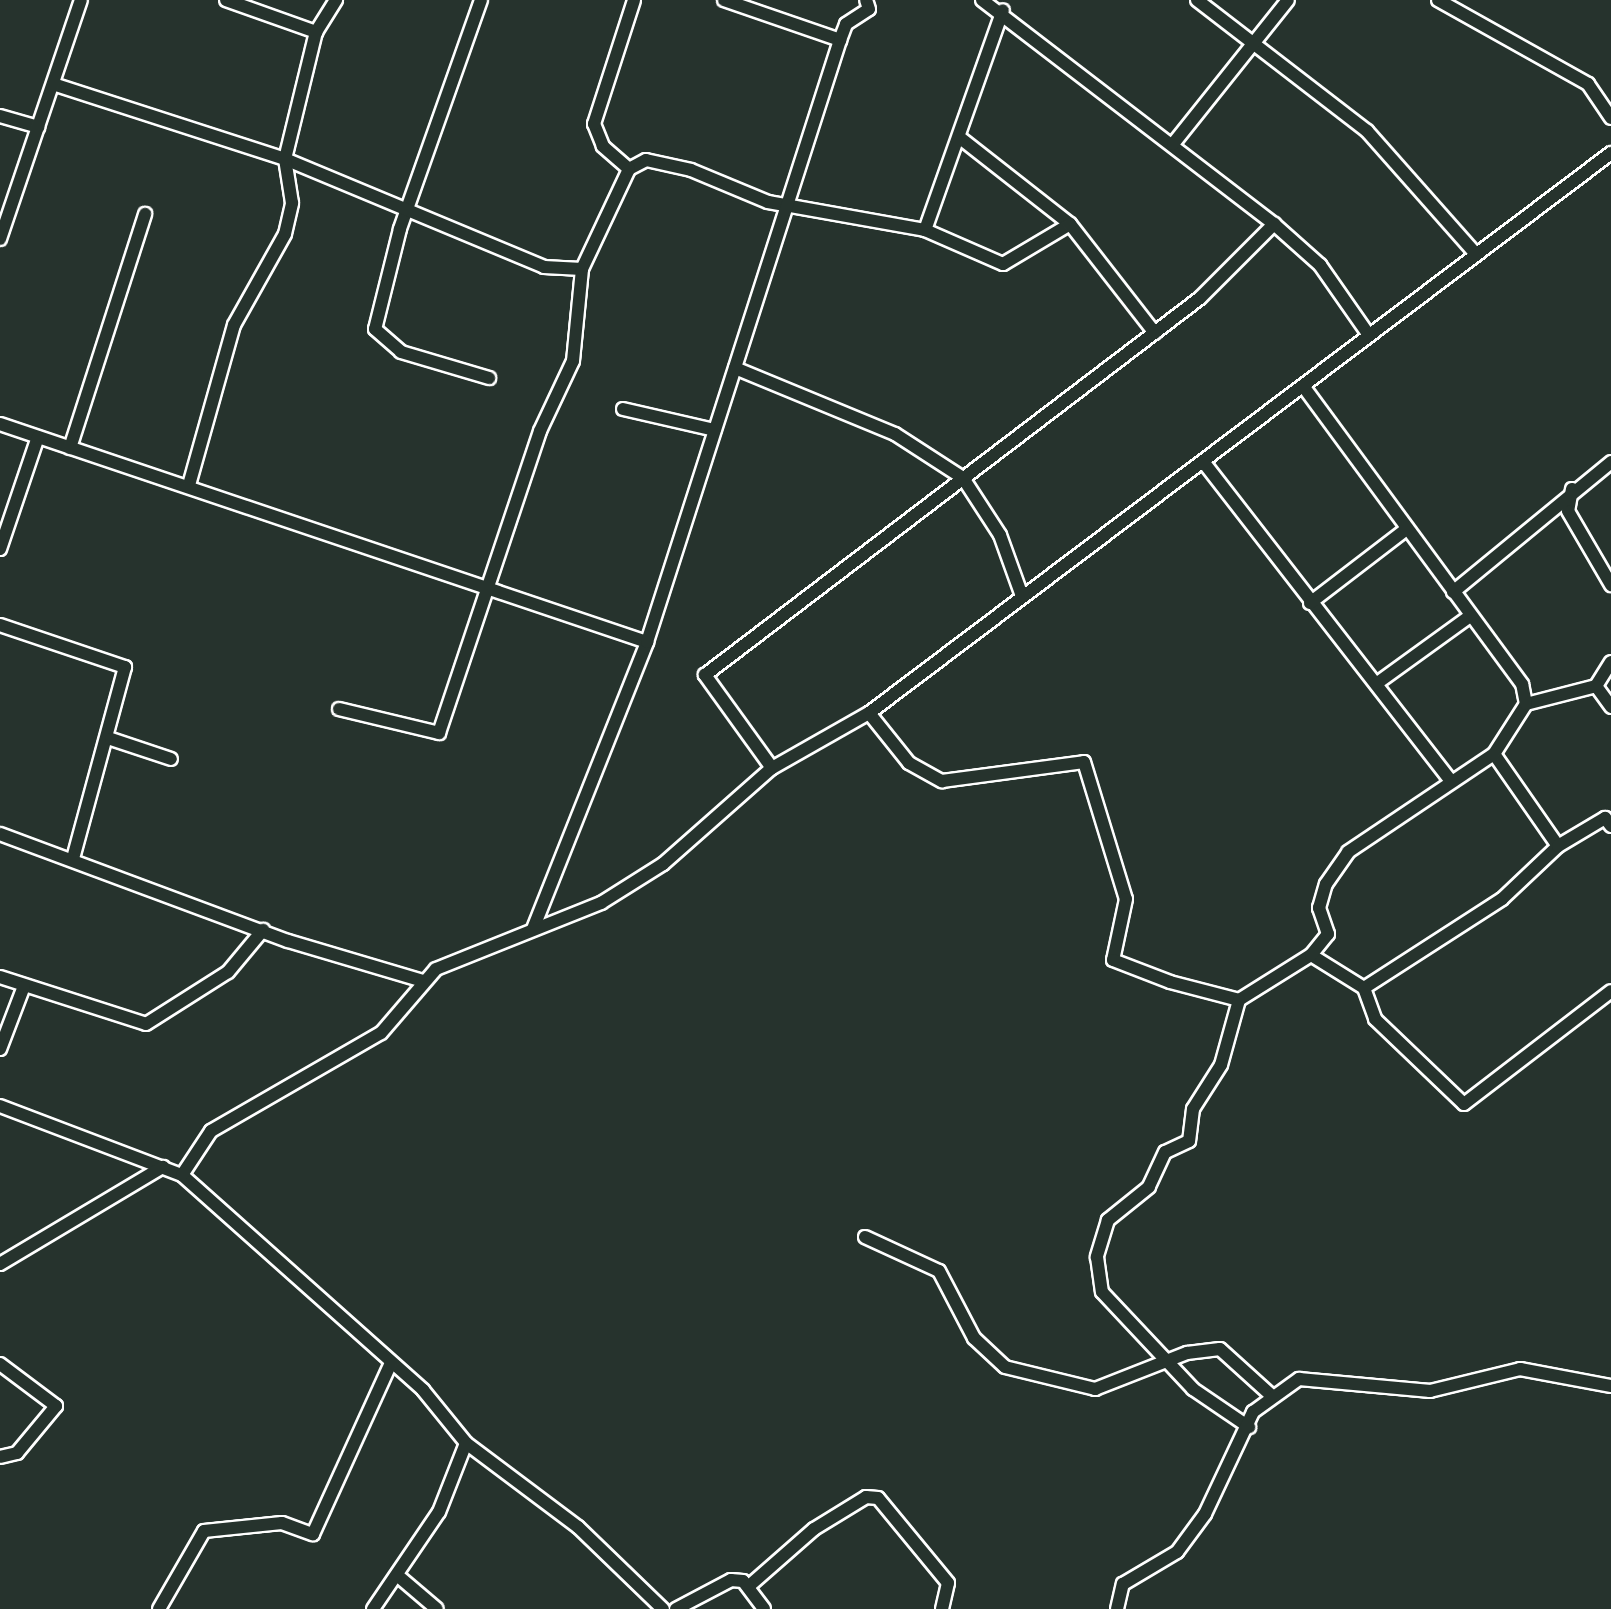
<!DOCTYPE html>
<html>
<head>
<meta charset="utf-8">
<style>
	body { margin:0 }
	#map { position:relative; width:1611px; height:1609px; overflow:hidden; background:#26332d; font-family:Itim,sans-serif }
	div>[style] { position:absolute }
	.roads { filter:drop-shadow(2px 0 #fff) drop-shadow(-2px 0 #fff) drop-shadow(0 2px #fff) drop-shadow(0 -2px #fff) }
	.minor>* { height:12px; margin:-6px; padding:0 6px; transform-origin:6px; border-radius:6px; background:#26332d }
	span { translate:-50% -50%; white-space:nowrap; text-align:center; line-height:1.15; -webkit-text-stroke:9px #26332d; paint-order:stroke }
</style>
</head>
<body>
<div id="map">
	<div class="roads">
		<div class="minor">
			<div style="left:226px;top:0;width:96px;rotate:19.6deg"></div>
			<div style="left:316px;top:32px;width:38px;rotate:-58deg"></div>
			<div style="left:481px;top:0;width:243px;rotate:109.5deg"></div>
			<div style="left:400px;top:229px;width:103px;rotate:104deg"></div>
			<div style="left:375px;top:329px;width:35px;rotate:41deg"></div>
			<div style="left:401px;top:352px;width:92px;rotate:16.5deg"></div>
			<div style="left:724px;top:0;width:123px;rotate:19deg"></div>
			<div style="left:982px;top:0;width:368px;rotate:37.5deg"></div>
			<div style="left:1274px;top:224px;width:62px;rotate:41.7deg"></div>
			<div style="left:1320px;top:265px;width:80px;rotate:55.1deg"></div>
			<div style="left:1197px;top:0;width:215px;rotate:37.6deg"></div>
			<div style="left:1367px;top:131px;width:163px;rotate:48.5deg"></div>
			<div style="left:1438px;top:0;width:172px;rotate:29.2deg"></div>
			<div style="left:1588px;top:84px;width:41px;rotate:55.9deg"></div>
			<div style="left:53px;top:84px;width:244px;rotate:17.9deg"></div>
			<div style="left:285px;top:159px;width:281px;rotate:22.6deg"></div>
			<div style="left:544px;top:267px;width:38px;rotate:3deg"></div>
			<div style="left:0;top:116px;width:40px;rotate:16deg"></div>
			<div style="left:959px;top:137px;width:141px;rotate:38.1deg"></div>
			<div style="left:1173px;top:144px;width:184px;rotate:-51.4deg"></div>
			<div style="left:629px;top:169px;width:19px;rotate:-28deg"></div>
			<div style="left:646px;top:160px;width:46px;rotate:12.5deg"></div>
			<div style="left:691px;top:170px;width:83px;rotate:22.6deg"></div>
			<div style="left:768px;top:202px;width:159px;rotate:10.1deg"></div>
			<div style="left:925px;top:230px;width:85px;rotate:23.6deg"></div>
			<div style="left:1003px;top:264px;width:78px;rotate:-30.8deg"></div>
			<div style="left:1070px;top:224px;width:138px;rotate:52.1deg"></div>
			<div style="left:925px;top:230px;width:233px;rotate:-70.5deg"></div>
			<div style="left:0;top:239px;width:252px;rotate:-71.3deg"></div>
			<div style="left:735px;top:368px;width:173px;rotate:22.4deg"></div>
			<div style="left:895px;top:434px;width:81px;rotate:32.9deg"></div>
			<div style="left:963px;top:478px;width:68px;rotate:57deg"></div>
			<div style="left:1000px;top:535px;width:65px;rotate:70.2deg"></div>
			<div style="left:623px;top:409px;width:94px;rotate:12.9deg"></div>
			<div style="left:0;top:424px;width:683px;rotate:18.62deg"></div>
			<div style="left:70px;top:448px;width:246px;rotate:-72.2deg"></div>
			<div style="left:1205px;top:464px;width:398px;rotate:52.2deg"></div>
			<div style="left:189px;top:485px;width:166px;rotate:-74.3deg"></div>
			<div style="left:234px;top:325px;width:104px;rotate:-60.7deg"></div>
			<div style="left:285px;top:234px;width:32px;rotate:-77deg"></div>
			<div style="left:292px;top:203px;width:45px;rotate:-99deg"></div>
			<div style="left:285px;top:159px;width:131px;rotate:-76.3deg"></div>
			<div style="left:1572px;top:489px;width:22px;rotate:100deg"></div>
			<div style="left:1568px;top:511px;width:86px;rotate:59.8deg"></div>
			<div style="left:0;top:549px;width:118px;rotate:-71.3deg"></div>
			<div style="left:1453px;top:592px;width:205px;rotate:-39.4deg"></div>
			<div style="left:1310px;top:603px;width:118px;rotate:-37.5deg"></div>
			<div style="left:0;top:625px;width:132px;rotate:18.6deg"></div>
			<div style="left:125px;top:667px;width:198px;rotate:105.2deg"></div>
			<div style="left:1611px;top:662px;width:28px;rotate:122deg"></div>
			<div style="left:1596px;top:686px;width:26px;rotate:54deg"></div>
			<div style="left:1376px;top:684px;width:115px;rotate:-35.8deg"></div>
			<div style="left:1526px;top:704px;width:72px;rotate:-14.4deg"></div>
			<div style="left:339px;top:709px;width:103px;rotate:13.5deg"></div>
			<div style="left:439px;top:733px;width:318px;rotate:-71.5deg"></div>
			<div style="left:540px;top:431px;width:77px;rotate:-64.8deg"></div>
			<div style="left:573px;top:361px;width:92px;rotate:-84.4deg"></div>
			<div style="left:582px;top:269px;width:110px;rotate:-64.8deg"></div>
			<div style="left:629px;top:169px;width:35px;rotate:-139deg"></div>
			<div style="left:603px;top:146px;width:24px;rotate:-112deg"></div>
			<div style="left:594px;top:124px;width:130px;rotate:-72.1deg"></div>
			<div style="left:869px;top:713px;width:64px;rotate:51.3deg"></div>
			<div style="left:909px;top:763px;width:38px;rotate:29deg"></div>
			<div style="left:942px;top:781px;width:143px;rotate:-7.6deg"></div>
			<div style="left:1084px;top:762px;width:143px;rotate:73deg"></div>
			<div style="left:1126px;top:899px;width:62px;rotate:102deg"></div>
			<div style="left:1113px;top:960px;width:61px;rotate:21.1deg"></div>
			<div style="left:1170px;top:982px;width:71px;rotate:14.6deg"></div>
			<div style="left:1239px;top:1000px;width:85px;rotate:-32deg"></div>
			<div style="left:1311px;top:955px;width:62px;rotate:31.9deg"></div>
			<div style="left:1364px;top:988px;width:164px;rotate:-32.8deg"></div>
			<div style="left:1502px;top:899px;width:77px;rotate:-43.4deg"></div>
			<div style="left:1558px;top:846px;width:112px;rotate:-124.8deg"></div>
			<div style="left:1494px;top:754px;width:59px;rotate:-57.4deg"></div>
			<div style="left:1526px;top:704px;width:20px;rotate:-101deg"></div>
			<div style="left:1522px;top:684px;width:368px;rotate:-126.3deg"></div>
			<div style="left:111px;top:739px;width:63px;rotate:18.4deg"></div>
			<div style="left:772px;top:768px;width:115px;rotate:-125.8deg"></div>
			<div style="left:705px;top:675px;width:622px;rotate:-37.29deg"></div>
			<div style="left:1200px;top:298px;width:105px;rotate:-45deg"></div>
			<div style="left:0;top:834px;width:307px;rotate:20.4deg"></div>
			<div style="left:288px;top:941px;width:141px;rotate:16.5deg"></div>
			<div style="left:1558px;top:846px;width:55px;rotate:-30.8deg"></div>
			<div style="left:1605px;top:818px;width:10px;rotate:53deg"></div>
			<div style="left:533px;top:929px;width:309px;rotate:-68.3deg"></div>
			<div style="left:647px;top:642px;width:632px;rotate:-72.22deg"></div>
			<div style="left:840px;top:40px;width:17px;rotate:-69deg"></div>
			<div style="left:846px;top:24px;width:27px;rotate:-33deg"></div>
			<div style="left:869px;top:9px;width:9px;rotate:-108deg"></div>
			<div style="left:1311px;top:955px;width:27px;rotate:-51deg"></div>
			<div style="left:1328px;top:934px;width:28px;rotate:-109deg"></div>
			<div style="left:1319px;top:908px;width:25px;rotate:-74deg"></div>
			<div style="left:1326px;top:884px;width:39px;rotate:-55deg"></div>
			<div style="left:1348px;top:852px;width:176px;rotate:-33.9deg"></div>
			<div style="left:0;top:977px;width:153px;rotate:17.8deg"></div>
			<div style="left:146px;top:1024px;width:97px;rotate:-32.4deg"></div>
			<div style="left:228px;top:972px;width:55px;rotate:-50.2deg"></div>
			<div style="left:1364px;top:988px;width:33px;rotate:70deg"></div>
			<div style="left:1375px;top:1019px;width:123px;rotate:43.7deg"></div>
			<div style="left:1464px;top:1104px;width:185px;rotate:-37.5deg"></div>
			<div style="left:1239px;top:1000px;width:67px;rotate:105.5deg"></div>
			<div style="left:1221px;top:1065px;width:52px;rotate:122.5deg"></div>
			<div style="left:1193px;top:1109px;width:32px;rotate:97deg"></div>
			<div style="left:1189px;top:1141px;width:26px;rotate:155deg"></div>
			<div style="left:1165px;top:1152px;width:38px;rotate:115deg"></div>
			<div style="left:1149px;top:1187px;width:53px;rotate:141.2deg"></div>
			<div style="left:1108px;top:1220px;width:39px;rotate:107deg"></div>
			<div style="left:1097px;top:1257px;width:35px;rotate:82deg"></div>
			<div style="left:1102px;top:1292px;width:133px;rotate:46.8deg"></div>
			<div style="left:1193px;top:1389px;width:68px;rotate:34.2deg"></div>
			<div style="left:0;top:1049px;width:67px;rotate:-69.1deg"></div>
			<div style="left:0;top:1106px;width:195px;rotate:20.8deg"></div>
			<div style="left:182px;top:1175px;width:323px;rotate:41.7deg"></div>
			<div style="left:423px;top:1390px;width:68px;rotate:50.9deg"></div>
			<div style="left:466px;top:1443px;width:140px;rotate:36.9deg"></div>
			<div style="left:578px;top:1527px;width:118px;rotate:44deg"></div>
			<div style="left:182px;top:1175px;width:53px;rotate:-56.6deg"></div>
			<div style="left:211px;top:1131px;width:196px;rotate:-30deg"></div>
			<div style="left:381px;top:1033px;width:84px;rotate:-49.3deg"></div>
			<div style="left:436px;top:969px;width:178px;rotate:-21.8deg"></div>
			<div style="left:601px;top:903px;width:73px;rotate:-32.2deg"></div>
			<div style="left:663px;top:864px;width:145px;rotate:-41.4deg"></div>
			<div style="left:772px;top:768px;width:112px;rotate:-29.6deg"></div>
			<div style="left:869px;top:713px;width:930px;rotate:-37.04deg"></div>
			<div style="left:865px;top:1237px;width:81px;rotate:24.7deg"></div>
			<div style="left:939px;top:1271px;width:76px;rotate:62.4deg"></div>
			<div style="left:974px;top:1338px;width:42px;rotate:43.1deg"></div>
			<div style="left:1005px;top:1367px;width:93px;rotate:13.7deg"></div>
			<div style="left:1095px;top:1389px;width:99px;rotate:-21.4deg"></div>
			<div style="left:1187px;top:1353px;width:33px;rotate:-7deg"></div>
			<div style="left:1220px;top:1349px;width:70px;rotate:42.1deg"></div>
			<div style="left:0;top:1264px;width:190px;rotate:-30.8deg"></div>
			<div style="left:0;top:1364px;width:70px;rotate:36.9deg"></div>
			<div style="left:56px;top:1406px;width:61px;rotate:129.7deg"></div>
			<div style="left:17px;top:1453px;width:17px;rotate:167deg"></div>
			<div style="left:397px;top:1575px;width:52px;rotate:40.4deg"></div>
			<div style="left:749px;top:1586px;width:86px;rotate:-41.2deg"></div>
			<div style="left:814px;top:1529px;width:61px;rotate:-31.6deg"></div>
			<div style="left:866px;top:1497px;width:12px;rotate:5deg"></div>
			<div style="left:878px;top:1498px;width:110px;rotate:50.5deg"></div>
			<div style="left:948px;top:1583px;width:27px;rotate:103deg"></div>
			<div style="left:159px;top:1609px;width:90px;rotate:-60deg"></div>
			<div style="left:204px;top:1531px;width:78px;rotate:-5.9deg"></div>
			<div style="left:282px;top:1523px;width:33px;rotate:20deg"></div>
			<div style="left:313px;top:1534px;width:188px;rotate:-65.5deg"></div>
			<div style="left:373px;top:1609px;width:117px;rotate:-55.8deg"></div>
			<div style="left:439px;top:1512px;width:74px;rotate:-68.6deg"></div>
			<div style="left:676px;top:1609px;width:62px;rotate:-27.8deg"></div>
			<div style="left:731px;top:1580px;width:12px;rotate:5deg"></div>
			<div style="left:743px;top:1581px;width:35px;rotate:53deg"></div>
			<div style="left:1117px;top:1609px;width:26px;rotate:-77deg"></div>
			<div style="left:1123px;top:1584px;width:63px;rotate:-30.7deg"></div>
			<div style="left:1177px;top:1552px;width:47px;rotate:-53.6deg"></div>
			<div style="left:1205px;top:1514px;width:113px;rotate:-64.8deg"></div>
			<div style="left:1253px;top:1412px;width:57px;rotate:-35.7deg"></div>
			<div style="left:1299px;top:1379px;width:132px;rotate:5.2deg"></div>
			<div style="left:1430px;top:1391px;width:93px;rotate:-13.7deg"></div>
			<div style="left:1520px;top:1369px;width:93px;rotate:10.6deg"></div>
		</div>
	</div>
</div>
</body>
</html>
